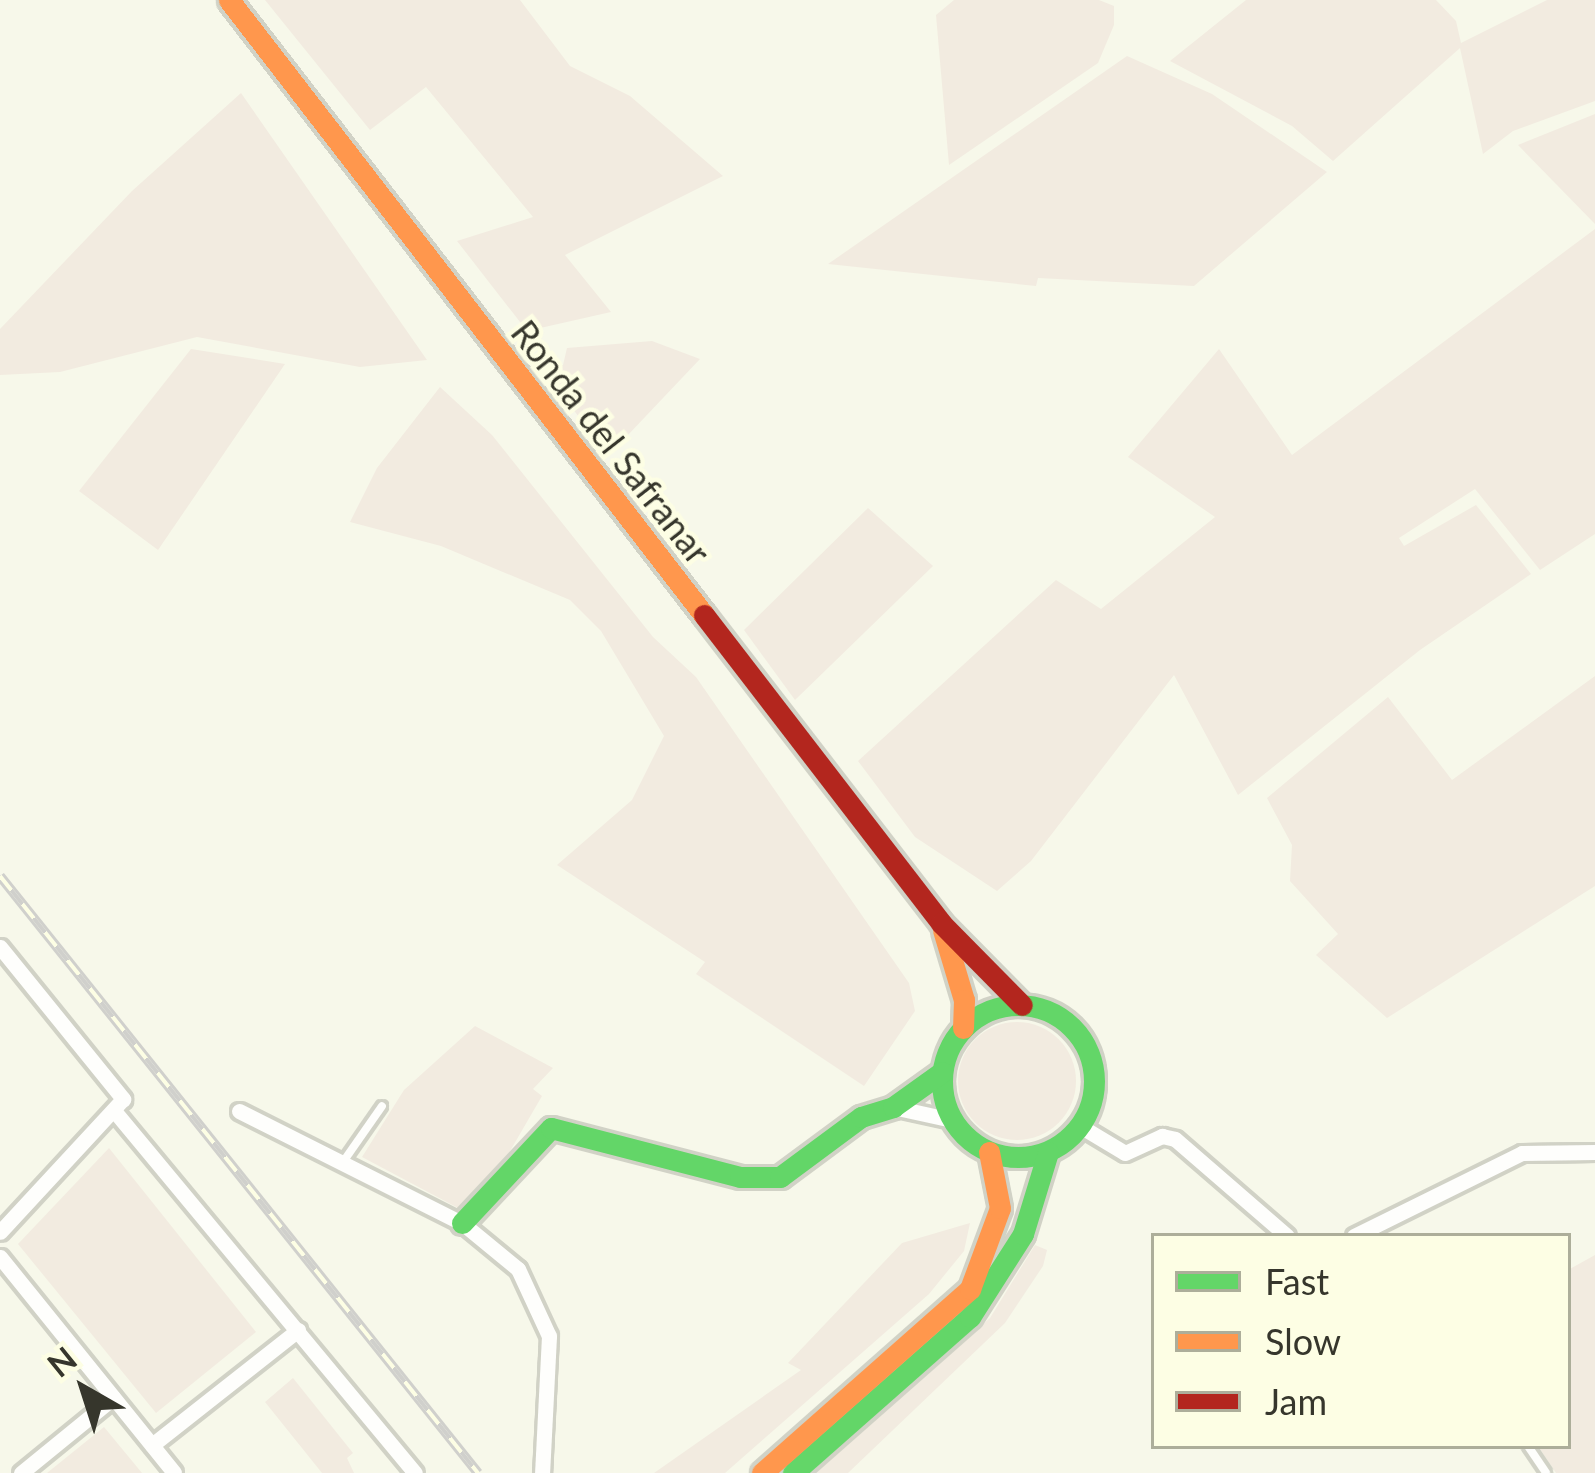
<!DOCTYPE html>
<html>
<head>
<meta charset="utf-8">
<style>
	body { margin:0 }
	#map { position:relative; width:1595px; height:1473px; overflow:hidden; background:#f7f8ea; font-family:Lato,sans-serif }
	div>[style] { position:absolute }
	.green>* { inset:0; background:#f2ebe0 }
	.round { border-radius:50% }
	.roads { filter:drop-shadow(3px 0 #d1d2c6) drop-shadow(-3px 0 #d1d2c6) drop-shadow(0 3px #d1d2c6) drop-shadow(0 -3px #d1d2c6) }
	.lane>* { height:8px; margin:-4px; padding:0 4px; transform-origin:4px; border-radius:4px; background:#fefefc }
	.street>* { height:15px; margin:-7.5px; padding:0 7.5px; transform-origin:7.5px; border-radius:7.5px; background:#fefefc }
	.fast>* { height:21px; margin:-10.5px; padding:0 10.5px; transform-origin:10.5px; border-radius:10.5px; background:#63d668 }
	.fast>.ring { margin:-10.5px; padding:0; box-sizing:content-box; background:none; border:21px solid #63d668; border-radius:50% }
	.slow>* { height:21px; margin:-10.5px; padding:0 10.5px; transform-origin:10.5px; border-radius:10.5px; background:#ff974d }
	.jam>* { height:21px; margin:-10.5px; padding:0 10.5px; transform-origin:10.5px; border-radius:10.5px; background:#b3261e }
	.rail>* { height:10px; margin-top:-5px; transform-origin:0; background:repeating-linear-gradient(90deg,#fdfee4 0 18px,#d0d0cc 0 36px); box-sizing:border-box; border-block:3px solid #d0d0cc }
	span { translate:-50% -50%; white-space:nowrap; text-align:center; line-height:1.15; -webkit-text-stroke:9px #fdfee4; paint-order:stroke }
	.street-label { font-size:36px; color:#36362c }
	.legend { position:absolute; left:1151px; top:1233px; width:420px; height:216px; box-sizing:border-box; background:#fdfee4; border:3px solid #adae9a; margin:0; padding:15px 21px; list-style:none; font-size:36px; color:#36362c }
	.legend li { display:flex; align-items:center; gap:24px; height:60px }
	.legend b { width:60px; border:3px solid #adae9a }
	.north { position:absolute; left:24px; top:1329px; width:120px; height:120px; -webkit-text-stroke:9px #fdfee4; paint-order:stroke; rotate:321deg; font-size:33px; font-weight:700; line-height:48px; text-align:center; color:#36362c }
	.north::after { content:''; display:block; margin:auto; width:42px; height:54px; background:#36362c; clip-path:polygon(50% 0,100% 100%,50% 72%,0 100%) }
</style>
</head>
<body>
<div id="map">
	<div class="green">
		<div style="clip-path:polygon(265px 0,520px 0,570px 66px,630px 96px,723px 176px,565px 255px,611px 312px,527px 331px,457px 241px,533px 217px,426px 87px,370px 130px)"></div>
		<div style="clip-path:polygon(954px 0,1099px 0,1114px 6px,1114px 25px,1098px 63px,949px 165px,936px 15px)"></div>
		<div style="clip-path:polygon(1246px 0,1436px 0,1456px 21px,1461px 43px,1547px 0,1595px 0,1595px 101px,1513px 131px,1483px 154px,1460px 48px,1333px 161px,1292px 126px,1170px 61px)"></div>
		<div style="clip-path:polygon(1127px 56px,1212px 94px,1327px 172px,1194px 286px,1038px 278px,1036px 286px,828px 264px)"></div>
		<div style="clip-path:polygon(241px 93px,427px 360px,360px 367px,197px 337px,60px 372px,0 375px,0 329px,132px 191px)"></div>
		<div style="clip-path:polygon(1595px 114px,1595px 224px,1518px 145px)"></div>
		<div style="clip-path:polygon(1595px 229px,1595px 534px,1540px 570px,1475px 489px,1399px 538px,1404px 546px,1476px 505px,1531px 574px,1420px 650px,1238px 795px,1174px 675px,1031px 861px,997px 891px,915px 837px,858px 761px,1056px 580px,1101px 609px,1215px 517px,1128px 457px,1219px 349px,1292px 455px)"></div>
		<div style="clip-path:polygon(652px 341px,700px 359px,609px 455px,542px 370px,563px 365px,567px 348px)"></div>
		<div style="clip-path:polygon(191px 349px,285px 364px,158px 550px,79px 491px)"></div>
		<div style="clip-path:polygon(440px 387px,492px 435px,653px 637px,696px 677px,909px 983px,915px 1011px,864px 1086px,696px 974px,705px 962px,557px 865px,632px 800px,664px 736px,601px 631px,570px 600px,441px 546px,350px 522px,377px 468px)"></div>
		<div style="clip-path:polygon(868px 508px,933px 566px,795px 700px,744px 630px)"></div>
		<div style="clip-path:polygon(1595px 676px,1595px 886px,1387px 1018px,1316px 955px,1338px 934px,1290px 881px,1292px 845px,1267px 798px,1388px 697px,1452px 780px)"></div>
		<div class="round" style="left:958px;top:1022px;width:118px;height:118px"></div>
		<div style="clip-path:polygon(475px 1026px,553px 1068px,533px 1089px,542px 1096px,506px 1158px,460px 1209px,362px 1157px,404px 1090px)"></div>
		<div style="clip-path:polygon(109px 1148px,256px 1332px,156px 1413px,18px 1244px)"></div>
		<div style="clip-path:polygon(970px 1223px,964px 1251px,929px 1294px,725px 1473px,654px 1473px,801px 1370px,788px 1363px,902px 1243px)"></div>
		<div style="clip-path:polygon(1035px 1245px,1047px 1250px,1043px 1266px,1005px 1323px,848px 1473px,813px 1473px,990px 1318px)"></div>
		<div style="clip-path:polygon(1595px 1255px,1595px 1473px,1556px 1473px,1538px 1446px,1568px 1446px,1568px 1270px)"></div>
		<div style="clip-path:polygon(293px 1378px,353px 1453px,347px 1458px,354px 1473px,322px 1473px,265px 1402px)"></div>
		<div style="clip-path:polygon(104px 1427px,142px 1473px,47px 1473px)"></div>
	</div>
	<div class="roads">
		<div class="lane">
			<div style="left:343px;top:1162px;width:68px;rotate:-55.1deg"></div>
			<div style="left:1528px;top:1446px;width:32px;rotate:56deg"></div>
		</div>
		<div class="street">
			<div style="left:0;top:947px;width:196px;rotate:51deg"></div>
			<div style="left:123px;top:1099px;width:181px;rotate:132.8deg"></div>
			<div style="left:893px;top:1107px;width:60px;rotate:12.4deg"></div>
			<div style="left:239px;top:1111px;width:250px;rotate:26.7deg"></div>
			<div style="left:462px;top:1223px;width:72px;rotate:39.4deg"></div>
			<div style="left:518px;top:1269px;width:74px;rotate:65.2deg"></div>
			<div style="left:549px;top:1336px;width:137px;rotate:92.9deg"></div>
			<div style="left:116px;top:1113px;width:468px;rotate:50.3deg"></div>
			<div style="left:1080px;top:1126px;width:52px;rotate:31deg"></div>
			<div style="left:1125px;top:1153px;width:41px;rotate:-24.7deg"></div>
			<div style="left:1162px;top:1136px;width:13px;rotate:13deg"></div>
			<div style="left:1175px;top:1139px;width:148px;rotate:40.9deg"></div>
			<div style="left:1354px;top:1236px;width:187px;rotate:-26.3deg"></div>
			<div style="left:1522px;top:1153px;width:73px;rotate:-0.8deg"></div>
			<div style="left:0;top:1257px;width:277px;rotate:51.1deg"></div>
			<div style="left:152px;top:1445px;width:186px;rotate:-38.2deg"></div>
			<div style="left:21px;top:1473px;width:119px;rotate:-39.2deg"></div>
		</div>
		<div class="fast">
			<div class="ring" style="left:942px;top:1005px;width:131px;height:131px"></div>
			<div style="left:462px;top:1223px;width:130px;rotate:-46.9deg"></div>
			<div style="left:551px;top:1128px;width:195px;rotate:14.5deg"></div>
			<div style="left:740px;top:1177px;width:40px"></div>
			<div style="left:780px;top:1177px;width:101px;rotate:-36.5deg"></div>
			<div style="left:861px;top:1117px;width:34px;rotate:-17deg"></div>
			<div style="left:893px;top:1107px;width:60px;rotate:-35.5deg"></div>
			<div style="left:793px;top:1473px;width:236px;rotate:-41.4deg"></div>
			<div style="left:970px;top:1317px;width:98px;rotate:-57.4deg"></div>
			<div style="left:1023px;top:1234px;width:86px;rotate:-73deg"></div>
		</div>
		<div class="slow">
			<div style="left:229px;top:0;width:777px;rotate:52.32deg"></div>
			<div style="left:943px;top:930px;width:73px;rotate:73.3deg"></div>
			<div style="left:964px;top:1000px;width:28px;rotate:92deg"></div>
			<div style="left:762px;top:1473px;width:278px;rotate:-41.5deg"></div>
			<div style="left:970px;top:1289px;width:86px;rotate:-69.7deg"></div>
			<div style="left:1000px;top:1208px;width:57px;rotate:-101.1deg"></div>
		</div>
		<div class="jam">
			<div style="left:704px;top:615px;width:389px;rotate:52.4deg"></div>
			<div style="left:941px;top:923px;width:115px;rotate:45.4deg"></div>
		</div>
	</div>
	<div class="rail">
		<div style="left:0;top:876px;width:765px;rotate:51.32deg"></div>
	</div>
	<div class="street-label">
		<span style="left:611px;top:442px;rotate:52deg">Ronda del Safranar</span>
	</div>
	<ul class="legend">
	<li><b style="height:15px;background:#63d668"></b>Fast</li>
	<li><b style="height:15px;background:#ff974d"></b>Slow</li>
	<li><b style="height:15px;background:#b3261e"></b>Jam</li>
	</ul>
	<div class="north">N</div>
</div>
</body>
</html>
